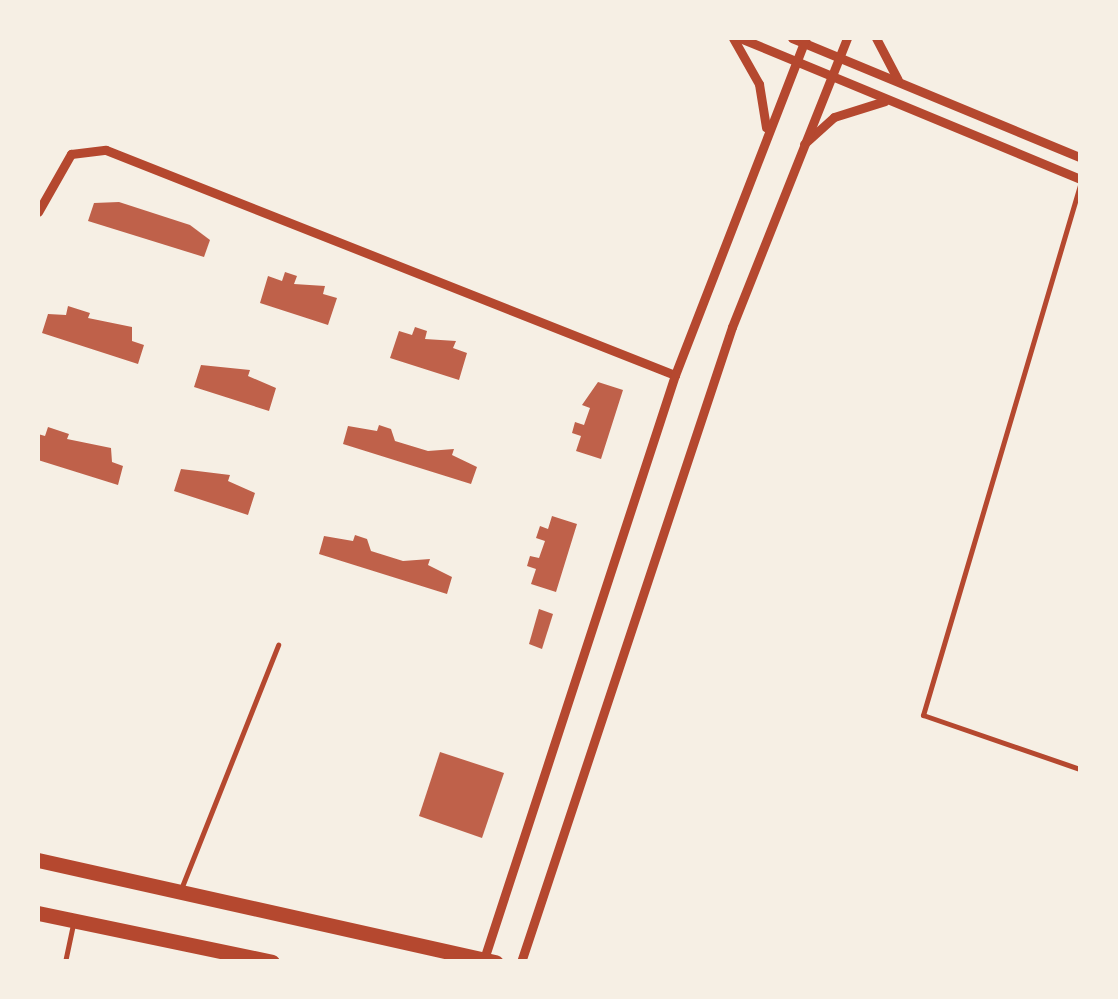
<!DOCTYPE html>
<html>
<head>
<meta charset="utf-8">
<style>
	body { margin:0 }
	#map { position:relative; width:1118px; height:999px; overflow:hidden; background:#f6efe4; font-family:"Nunito Sans",sans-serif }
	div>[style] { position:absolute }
	.building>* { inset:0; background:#bf614a }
	.service>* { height:5px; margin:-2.5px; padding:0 2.5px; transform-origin:2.5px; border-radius:2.5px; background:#b5482f }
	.minor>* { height:9px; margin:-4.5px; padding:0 4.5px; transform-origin:4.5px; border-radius:4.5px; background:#b5482f }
	.trunk>* { height:15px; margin:-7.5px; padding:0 7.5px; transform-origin:7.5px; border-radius:7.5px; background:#b5482f }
	span { translate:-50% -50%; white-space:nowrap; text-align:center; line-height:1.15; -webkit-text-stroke:8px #f6efe4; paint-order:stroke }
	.frame { position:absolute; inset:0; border:40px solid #f6efe4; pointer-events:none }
</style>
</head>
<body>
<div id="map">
	<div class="building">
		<div style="clip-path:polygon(119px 202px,190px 225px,210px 240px,204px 257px,88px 221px,94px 203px)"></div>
		<div style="clip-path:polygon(285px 272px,297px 276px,294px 284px,325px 286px,323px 294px,337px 298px,328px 325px,260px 303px,268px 276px,282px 281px)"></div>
		<div style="clip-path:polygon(68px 306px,90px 313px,88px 318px,132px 327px,132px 341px,144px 345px,138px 364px,42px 333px,48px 314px,66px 315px)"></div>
		<div style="clip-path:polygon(415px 327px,427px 331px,425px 339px,456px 341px,453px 348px,467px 353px,459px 380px,390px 358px,399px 331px,412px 335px)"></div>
		<div style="clip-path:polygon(201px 365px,250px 370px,248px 376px,276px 388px,269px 411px,194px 387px)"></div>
		<div style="clip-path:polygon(598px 382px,623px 390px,601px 459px,576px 451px,581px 436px,572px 433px,575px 422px,584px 425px,590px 408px,582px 405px)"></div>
		<div style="clip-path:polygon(379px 425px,391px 429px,395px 441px,428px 451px,454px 449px,452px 455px,477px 467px,471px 484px,343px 444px,348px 426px,377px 431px)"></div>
		<div style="clip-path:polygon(48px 427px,69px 434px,67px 439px,111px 448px,112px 462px,123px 466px,118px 485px,38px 460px,38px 434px,45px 436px)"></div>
		<div style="clip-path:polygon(181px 469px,230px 475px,228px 481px,255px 493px,248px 515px,174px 491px)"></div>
		<div style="clip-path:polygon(552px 516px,577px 524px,556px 592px,531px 584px,536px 569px,527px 566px,530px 556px,539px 558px,545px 541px,536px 538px,540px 526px,548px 529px)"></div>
		<div style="clip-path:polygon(355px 535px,367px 539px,371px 551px,403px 561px,430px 559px,428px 565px,452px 577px,447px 594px,319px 554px,324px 536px,353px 541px)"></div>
		<div style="clip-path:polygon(539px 609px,553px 614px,542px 649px,529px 644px)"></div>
		<div style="clip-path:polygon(440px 752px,504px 773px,482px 838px,419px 816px)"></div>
	</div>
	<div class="service">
		<div style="left:1080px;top:185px;width:553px;rotate:106.5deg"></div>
		<div style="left:923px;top:715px;width:166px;rotate:19deg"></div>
		<div style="left:181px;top:889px;width:263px;rotate:-68.3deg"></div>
		<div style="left:65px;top:962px;width:39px;rotate:-78deg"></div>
	</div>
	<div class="minor">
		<div style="left:733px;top:38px;width:53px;rotate:60.5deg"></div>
		<div style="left:759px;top:84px;width:44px;rotate:80.8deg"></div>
		<div style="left:740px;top:38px;width:368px;rotate:22.5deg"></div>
		<div style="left:792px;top:38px;width:312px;rotate:22.5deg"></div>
		<div style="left:876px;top:38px;width:47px;rotate:62.4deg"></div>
		<div style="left:804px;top:144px;width:40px;rotate:-42deg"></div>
		<div style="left:834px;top:117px;width:53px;rotate:-17.4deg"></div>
		<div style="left:38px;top:212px;width:67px;rotate:-60.4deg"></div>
		<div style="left:71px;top:154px;width:35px;rotate:-7deg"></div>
		<div style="left:106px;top:150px;width:612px;rotate:21.58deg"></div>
		<div style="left:484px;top:959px;width:614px;rotate:-71.89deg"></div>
		<div style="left:675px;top:375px;width:362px;rotate:-68.8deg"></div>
		<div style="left:521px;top:962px;width:669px;rotate:-71.62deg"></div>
		<div style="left:732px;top:327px;width:311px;rotate:-68.3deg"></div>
	</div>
	<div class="trunk">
		<div style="left:38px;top:860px;width:469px;rotate:12.6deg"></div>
		<div style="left:38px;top:913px;width:239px;rotate:11.8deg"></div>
	</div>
	<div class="frame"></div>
</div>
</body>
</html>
